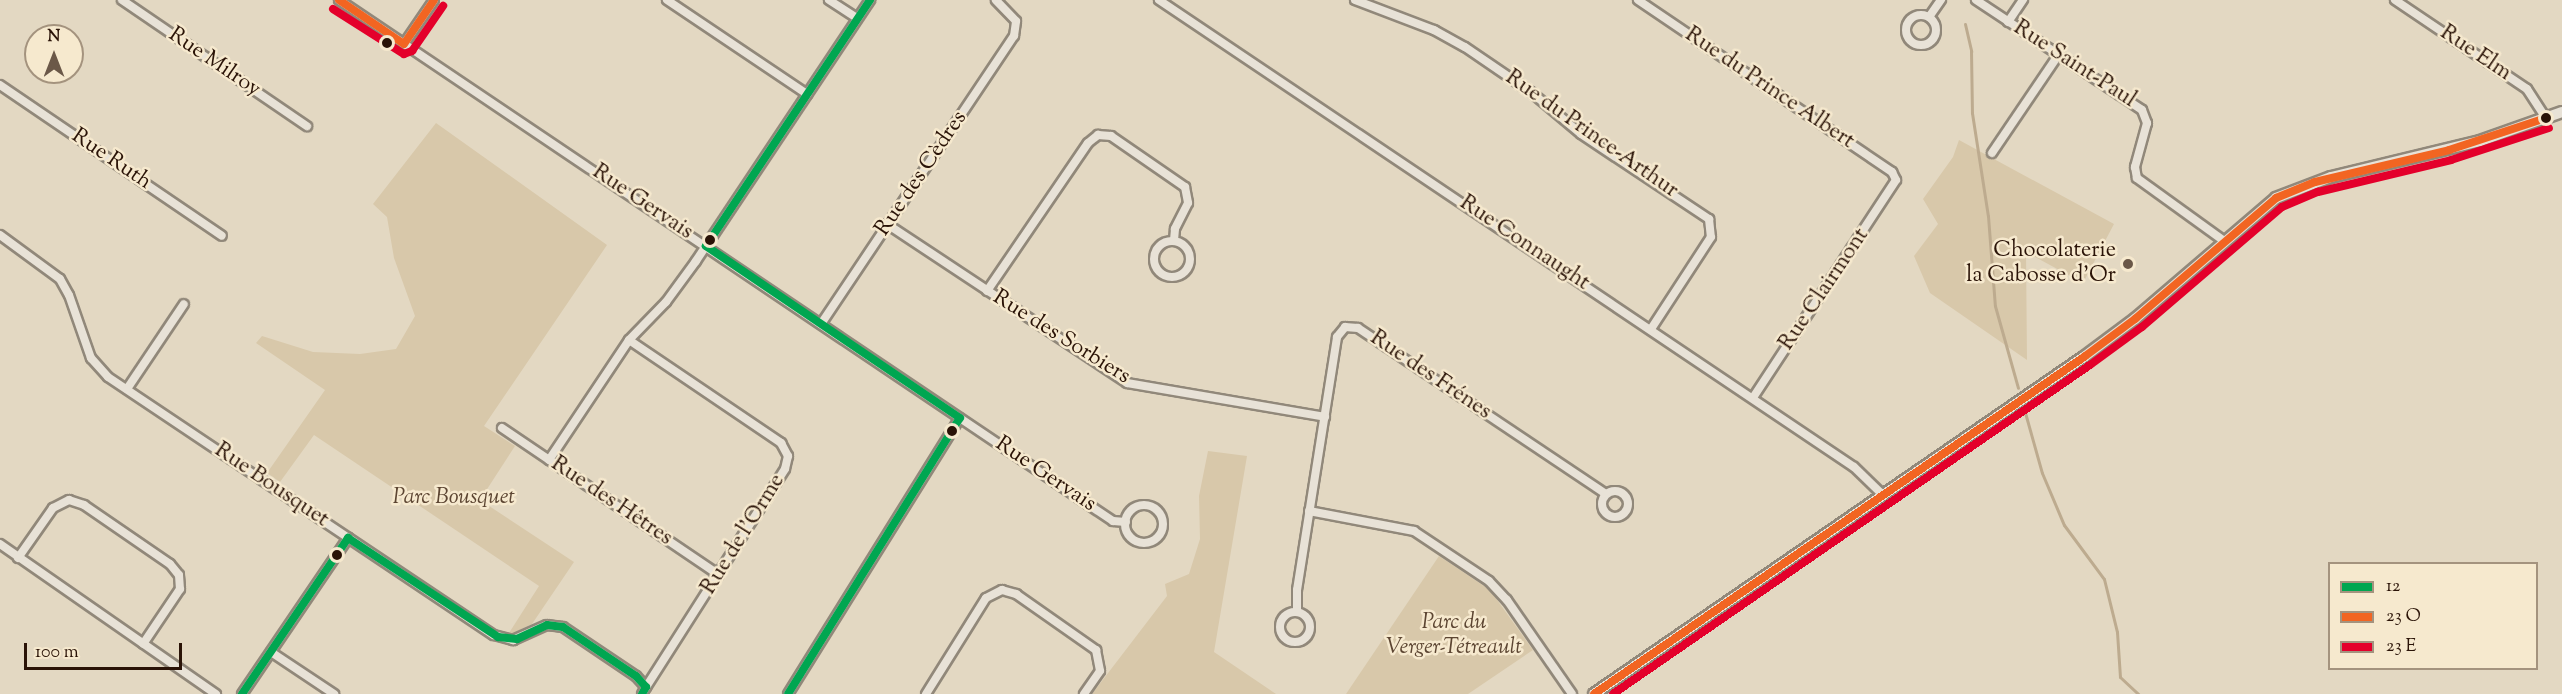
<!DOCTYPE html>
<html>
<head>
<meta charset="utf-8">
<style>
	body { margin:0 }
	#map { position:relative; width:2562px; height:694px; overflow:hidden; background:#e3d8c2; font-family:"Sorts Mill Goudy",serif }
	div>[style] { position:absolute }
	.green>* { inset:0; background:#d8c8aa }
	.stream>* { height:3px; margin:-1.5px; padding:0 1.5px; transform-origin:1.5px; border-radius:1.5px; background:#bdab8f }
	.roads { filter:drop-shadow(2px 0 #91887a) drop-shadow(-2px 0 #91887a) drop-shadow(0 2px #91887a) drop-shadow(0 -2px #91887a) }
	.minor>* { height:8px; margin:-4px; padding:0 4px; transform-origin:4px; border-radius:4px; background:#e8e2d7 }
	.minor>.ring { margin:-4px; padding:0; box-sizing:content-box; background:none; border:8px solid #e8e2d7; border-radius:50% }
	.tertiary>* { height:10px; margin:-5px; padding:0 5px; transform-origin:5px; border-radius:5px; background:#e8e2d7 }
	.bus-1>* { height:8px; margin:-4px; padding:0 4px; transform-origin:4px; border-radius:4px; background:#00a651 }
	.bus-2>* { height:8px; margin:-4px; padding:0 4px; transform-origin:4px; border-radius:4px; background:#f26522 }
	.bus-3>* { height:8px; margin:-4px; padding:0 4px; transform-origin:4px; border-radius:4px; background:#e4002b }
	.dots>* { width:16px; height:16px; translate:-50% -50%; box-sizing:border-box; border:3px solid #f6e9ce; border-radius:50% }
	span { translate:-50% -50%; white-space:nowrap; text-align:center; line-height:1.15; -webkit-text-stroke:5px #f6e9ce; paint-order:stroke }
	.street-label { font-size:22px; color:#2a1307 }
	.poi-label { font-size:22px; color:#2a1307 }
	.right { translate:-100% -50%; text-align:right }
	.park-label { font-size:22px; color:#5c4532; font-style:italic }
	.legend { position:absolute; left:2328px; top:562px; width:210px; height:108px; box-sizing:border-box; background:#f6e9ce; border:2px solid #a4937e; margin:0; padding:8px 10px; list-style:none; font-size:18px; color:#2a1307 }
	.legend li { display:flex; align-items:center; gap:12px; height:30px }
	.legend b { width:30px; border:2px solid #a4937e }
	.north { position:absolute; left:24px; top:24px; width:60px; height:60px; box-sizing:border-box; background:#f6e9ce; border:2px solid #a4937e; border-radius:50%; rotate:0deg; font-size:16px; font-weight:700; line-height:24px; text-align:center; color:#2a1307 }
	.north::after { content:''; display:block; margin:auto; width:21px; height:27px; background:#6b5848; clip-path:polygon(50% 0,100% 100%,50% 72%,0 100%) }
	.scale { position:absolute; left:24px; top:643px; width:158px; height:27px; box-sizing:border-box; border:3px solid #2a1307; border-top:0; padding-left:8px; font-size:18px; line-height:21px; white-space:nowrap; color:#2a1307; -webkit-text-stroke:4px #f6e9ce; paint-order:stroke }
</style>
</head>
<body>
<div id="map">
	<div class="green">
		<div style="clip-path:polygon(436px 123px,607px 245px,484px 426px,515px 446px,480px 500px,574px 562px,532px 624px,513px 633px,509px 633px,539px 586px,314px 435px,280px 482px,267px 473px,325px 390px,256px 343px,262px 336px,313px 352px,360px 354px,396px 349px,415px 316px,394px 258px,387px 217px,373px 204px)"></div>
		<div style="clip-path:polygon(1959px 140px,2114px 224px,2083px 283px,2026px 252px,2027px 360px,1930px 293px,1914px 256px,1938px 224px,1923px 199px,1953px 157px)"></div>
		<div style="clip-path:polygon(1208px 451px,1247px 456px,1214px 652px,1276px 694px,1092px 694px,1167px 596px,1165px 584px,1189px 574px,1200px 539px,1199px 496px)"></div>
		<div style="clip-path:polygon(1439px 556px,1490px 590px,1533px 650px,1468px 694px,1346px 694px)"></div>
	</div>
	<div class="stream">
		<div style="left:1965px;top:24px;width:28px;rotate:77deg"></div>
		<div style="left:1971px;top:51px;width:62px;rotate:89.1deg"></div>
		<div style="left:1972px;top:113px;width:104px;rotate:81.2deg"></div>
		<div style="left:1988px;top:216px;width:90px;rotate:85.6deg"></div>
		<div style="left:1995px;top:306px;width:85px;rotate:74.3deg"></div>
		<div style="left:2024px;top:409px;width:66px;rotate:74.3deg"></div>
		<div style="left:2042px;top:473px;width:56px;rotate:67.1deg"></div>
		<div style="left:2064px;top:525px;width:67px;rotate:53.5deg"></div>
		<div style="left:2104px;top:579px;width:55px;rotate:76.2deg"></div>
		<div style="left:2117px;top:632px;width:45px;rotate:86.2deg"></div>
		<div style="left:2120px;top:677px;width:25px;rotate:43deg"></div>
	</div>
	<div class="roads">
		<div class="minor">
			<div style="left:122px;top:0;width:224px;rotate:34.3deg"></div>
			<div style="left:339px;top:0;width:933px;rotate:33.95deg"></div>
			<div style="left:1113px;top:521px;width:13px;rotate:4deg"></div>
			<div style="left:667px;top:0;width:169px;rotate:33.9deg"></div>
			<div style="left:829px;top:0;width:33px;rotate:33deg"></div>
			<div style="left:1159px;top:0;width:837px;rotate:33.9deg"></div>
			<div style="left:1854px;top:467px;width:40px;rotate:44deg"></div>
			<div style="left:1355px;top:0;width:85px;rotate:20.8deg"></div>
			<div style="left:1434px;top:30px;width:35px;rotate:29deg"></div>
			<div style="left:1465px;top:47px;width:80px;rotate:34.3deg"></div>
			<div style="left:1531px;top:92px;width:65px;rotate:40deg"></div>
			<div style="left:1581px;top:134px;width:154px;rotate:33.6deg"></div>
			<div style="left:1709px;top:219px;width:18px;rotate:84deg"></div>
			<div style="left:1711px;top:237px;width:110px;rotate:123.1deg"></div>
			<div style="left:1638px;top:0;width:307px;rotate:34.1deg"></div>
			<div style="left:1892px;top:172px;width:9px;rotate:63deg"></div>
			<div style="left:1896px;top:180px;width:261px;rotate:123.3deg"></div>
			<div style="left:1976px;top:0;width:199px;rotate:33.5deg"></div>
			<div style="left:2142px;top:110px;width:14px;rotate:69deg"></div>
			<div style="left:2147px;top:123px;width:46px;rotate:105.3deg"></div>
			<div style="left:2135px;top:167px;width:11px;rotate:80deg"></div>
			<div style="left:2137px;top:178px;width:107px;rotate:35.9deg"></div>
			<div style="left:2395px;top:0;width:159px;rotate:34deg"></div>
			<div style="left:2527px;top:89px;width:35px;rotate:57deg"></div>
			<div class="ring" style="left:1906px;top:15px;width:22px;height:22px"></div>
			<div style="left:1929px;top:17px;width:21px;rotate:-55deg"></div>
			<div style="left:2008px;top:22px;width:27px;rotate:-56deg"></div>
			<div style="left:404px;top:44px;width:53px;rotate:-55.7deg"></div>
			<div style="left:0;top:85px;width:268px;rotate:34.2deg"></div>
			<div style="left:1992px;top:153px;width:120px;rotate:-55.9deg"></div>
			<div style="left:887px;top:224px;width:288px;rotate:33.5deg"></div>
			<div style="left:1127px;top:383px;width:201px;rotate:9.7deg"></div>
			<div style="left:0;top:235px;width:74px;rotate:36.3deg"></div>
			<div style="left:60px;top:279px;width:18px;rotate:61deg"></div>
			<div style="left:69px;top:295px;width:67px;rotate:70.8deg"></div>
			<div style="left:91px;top:358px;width:25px;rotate:48deg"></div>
			<div style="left:108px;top:377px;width:464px;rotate:33.8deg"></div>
			<div style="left:494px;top:635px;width:20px;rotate:15deg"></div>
			<div style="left:513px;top:640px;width:37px;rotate:-24deg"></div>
			<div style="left:547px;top:625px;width:16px;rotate:7deg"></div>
			<div style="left:563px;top:627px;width:88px;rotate:33.9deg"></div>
			<div style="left:636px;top:676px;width:15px;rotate:48deg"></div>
			<div style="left:646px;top:687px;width:8px;rotate:120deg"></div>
			<div class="ring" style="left:1154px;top:241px;width:28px;height:28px"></div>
			<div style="left:987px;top:291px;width:179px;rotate:-55.7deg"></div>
			<div style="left:1088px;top:143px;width:13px;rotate:-39deg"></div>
			<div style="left:1098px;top:135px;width:13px;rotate:4deg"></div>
			<div style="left:1111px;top:136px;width:90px;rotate:34.6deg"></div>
			<div style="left:1185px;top:187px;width:16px;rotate:79deg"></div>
			<div style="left:1188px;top:203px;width:29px;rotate:117deg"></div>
			<div style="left:1175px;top:229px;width:12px;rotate:95deg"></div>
			<div style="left:821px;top:324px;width:347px;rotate:-56.2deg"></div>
			<div style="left:1014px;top:36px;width:15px;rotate:-82deg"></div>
			<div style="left:1016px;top:21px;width:29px;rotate:-134deg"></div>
			<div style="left:629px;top:340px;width:184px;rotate:34.1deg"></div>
			<div style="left:781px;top:443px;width:15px;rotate:62deg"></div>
			<div style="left:788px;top:456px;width:13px;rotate:103deg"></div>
			<div style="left:785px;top:469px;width:259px;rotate:122.5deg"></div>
			<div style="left:127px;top:389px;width:102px;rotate:-56.2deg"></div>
			<div style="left:502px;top:428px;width:262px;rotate:34.1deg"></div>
			<div style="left:549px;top:460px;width:144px;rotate:-56.3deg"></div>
			<div style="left:629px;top:340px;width:53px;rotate:-45.8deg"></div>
			<div style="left:666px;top:302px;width:51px;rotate:-53.8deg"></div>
			<div style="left:696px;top:261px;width:314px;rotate:-56.3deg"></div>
			<div class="ring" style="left:1602px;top:491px;width:18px;height:18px"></div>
			<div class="ring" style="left:1125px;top:505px;width:30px;height:30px"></div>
			<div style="left:1309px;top:511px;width:107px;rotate:10.8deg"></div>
			<div style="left:1414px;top:531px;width:90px;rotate:33.7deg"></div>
			<div style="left:1489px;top:581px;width:26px;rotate:47deg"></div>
			<div style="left:1507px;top:600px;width:114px;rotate:55.3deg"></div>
			<div style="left:0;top:544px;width:263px;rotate:34.8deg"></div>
			<div style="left:18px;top:558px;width:61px;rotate:-55deg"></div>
			<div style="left:53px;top:508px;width:18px;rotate:-27deg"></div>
			<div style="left:69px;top:500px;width:16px;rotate:18deg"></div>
			<div style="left:84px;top:505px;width:104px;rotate:34.5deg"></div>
			<div style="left:170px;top:564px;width:14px;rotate:51deg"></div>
			<div style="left:179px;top:575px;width:14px;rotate:86deg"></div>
			<div style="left:180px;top:589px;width:66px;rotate:123.9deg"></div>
			<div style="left:1297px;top:612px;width:22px;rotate:-90deg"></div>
			<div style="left:1297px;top:590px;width:256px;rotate:-81deg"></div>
			<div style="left:1337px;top:337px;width:13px;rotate:-51deg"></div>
			<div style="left:1345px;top:327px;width:13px;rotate:4deg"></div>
			<div style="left:1358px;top:328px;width:298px;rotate:33.8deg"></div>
			<div class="ring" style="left:1280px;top:612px;width:22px;height:22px"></div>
			<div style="left:271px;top:652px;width:76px;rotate:33.7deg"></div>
			<div style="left:242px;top:694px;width:189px;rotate:-55.8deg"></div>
			<div style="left:788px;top:694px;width:325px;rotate:-58.1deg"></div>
			<div style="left:926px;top:694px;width:113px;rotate:-58deg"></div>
			<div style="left:986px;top:598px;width:18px;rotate:-27deg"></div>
			<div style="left:1002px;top:590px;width:15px;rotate:16deg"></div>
			<div style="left:1016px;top:594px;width:98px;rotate:35deg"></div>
			<div style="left:1096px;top:650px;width:21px;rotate:79deg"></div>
			<div style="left:1100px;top:671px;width:28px;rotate:125deg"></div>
		</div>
		<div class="tertiary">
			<div style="left:1594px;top:694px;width:595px;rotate:-34.52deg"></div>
			<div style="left:2084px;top:357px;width:64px;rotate:-36.7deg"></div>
			<div style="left:2135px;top:319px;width:186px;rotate:-40.6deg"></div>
			<div style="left:2276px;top:198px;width:59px;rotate:-20.9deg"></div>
			<div style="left:2331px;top:177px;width:153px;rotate:-13.6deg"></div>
			<div style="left:2480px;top:141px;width:87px;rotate:-19.5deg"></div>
		</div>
	</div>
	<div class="bus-1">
		<div style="left:242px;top:694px;width:189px;rotate:-55.8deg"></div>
		<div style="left:348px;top:538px;width:180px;rotate:33.4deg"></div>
		<div style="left:498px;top:637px;width:19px;rotate:6deg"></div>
		<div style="left:517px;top:639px;width:33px;rotate:-25deg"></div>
		<div style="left:547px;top:625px;width:16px;rotate:7deg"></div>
		<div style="left:563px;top:627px;width:88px;rotate:33.9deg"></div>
		<div style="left:636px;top:676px;width:15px;rotate:48deg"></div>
		<div style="left:646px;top:687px;width:8px;rotate:120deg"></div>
		<div style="left:788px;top:694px;width:325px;rotate:-58.1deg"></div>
		<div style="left:960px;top:418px;width:307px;rotate:-145.9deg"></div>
		<div style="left:706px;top:246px;width:296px;rotate:-56.3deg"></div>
	</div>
	<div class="bus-2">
		<div style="left:339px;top:0;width:78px;rotate:34.1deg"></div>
		<div style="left:404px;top:44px;width:53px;rotate:-55.7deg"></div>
		<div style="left:1594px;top:694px;width:595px;rotate:-34.52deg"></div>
		<div style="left:2084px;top:357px;width:64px;rotate:-36.7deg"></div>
		<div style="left:2135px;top:319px;width:186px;rotate:-40.6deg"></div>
		<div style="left:2276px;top:198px;width:42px;rotate:-22.3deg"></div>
		<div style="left:2315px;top:182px;width:138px;rotate:-13.4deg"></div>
		<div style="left:2449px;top:150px;width:102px;rotate:-18.3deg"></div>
	</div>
	<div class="bus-3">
		<div style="left:333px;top:9px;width:84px;rotate:32.4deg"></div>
		<div style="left:404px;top:54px;width:9px;rotate:-21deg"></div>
		<div style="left:412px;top:51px;width:55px;rotate:-55.4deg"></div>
		<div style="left:1613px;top:694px;width:579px;rotate:-34.6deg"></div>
		<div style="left:2090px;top:365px;width:64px;rotate:-36.2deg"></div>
		<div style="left:2142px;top:327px;width:184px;rotate:-40.6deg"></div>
		<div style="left:2282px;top:207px;width:39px;rotate:-23deg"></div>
		<div style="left:2318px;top:192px;width:137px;rotate:-13.5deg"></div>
		<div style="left:2451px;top:160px;width:103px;rotate:-18.1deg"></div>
	</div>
	<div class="dots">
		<div style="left:387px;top:43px;background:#2a1307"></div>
		<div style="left:2546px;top:118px;background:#2a1307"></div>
		<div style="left:710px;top:240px;background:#2a1307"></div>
		<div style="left:2128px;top:264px;background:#6b5848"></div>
		<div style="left:952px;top:431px;background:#2a1307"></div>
		<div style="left:337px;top:555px;background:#2a1307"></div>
	</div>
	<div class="street-label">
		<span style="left:2475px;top:54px;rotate:34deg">Rue Elm</span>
		<span style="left:214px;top:63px;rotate:34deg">Rue Milroy</span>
		<span style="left:2074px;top:65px;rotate:33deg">Rue Saint-Paul</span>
		<span style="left:1769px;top:89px;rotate:34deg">Rue du Prince Albert</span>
		<span style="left:1591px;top:135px;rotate:35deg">Rue du Prince-Arthur</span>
		<span style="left:111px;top:160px;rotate:34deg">Rue Ruth</span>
		<span style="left:922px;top:174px;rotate:-56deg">Rue des Cèdres</span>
		<span style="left:642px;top:203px;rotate:34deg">Rue Gervais</span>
		<span style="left:1524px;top:244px;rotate:34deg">Rue Connaught</span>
		<span style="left:1825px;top:290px;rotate:-56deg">Rue Clairmont</span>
		<span style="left:1061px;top:338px;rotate:32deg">Rue des Sorbiers</span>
		<span style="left:1430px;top:376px;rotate:34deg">Rue des Frénes</span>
		<span style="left:1045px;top:475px;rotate:34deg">Rue Gervais</span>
		<span style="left:271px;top:486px;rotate:34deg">Rue Bousquet</span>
		<span style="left:611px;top:502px;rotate:34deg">Rue des Hêtres</span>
		<span style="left:744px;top:535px;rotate:-58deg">Rue de l'Orme</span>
	</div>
	<div class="poi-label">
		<span class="right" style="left:2116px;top:264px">Chocolaterie<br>la Cabosse d'Or</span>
	</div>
	<div class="park-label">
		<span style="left:454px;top:499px">Parc Bousquet</span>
		<span style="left:1454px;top:636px">Parc du<br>Verger-Tétreault</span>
	</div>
	<ul class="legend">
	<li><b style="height:8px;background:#00a651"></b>12</li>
	<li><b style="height:8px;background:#f26522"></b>23 O</li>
	<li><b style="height:8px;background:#e4002b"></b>23 E</li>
	</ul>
	<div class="north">N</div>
	<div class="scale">100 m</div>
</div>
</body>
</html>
